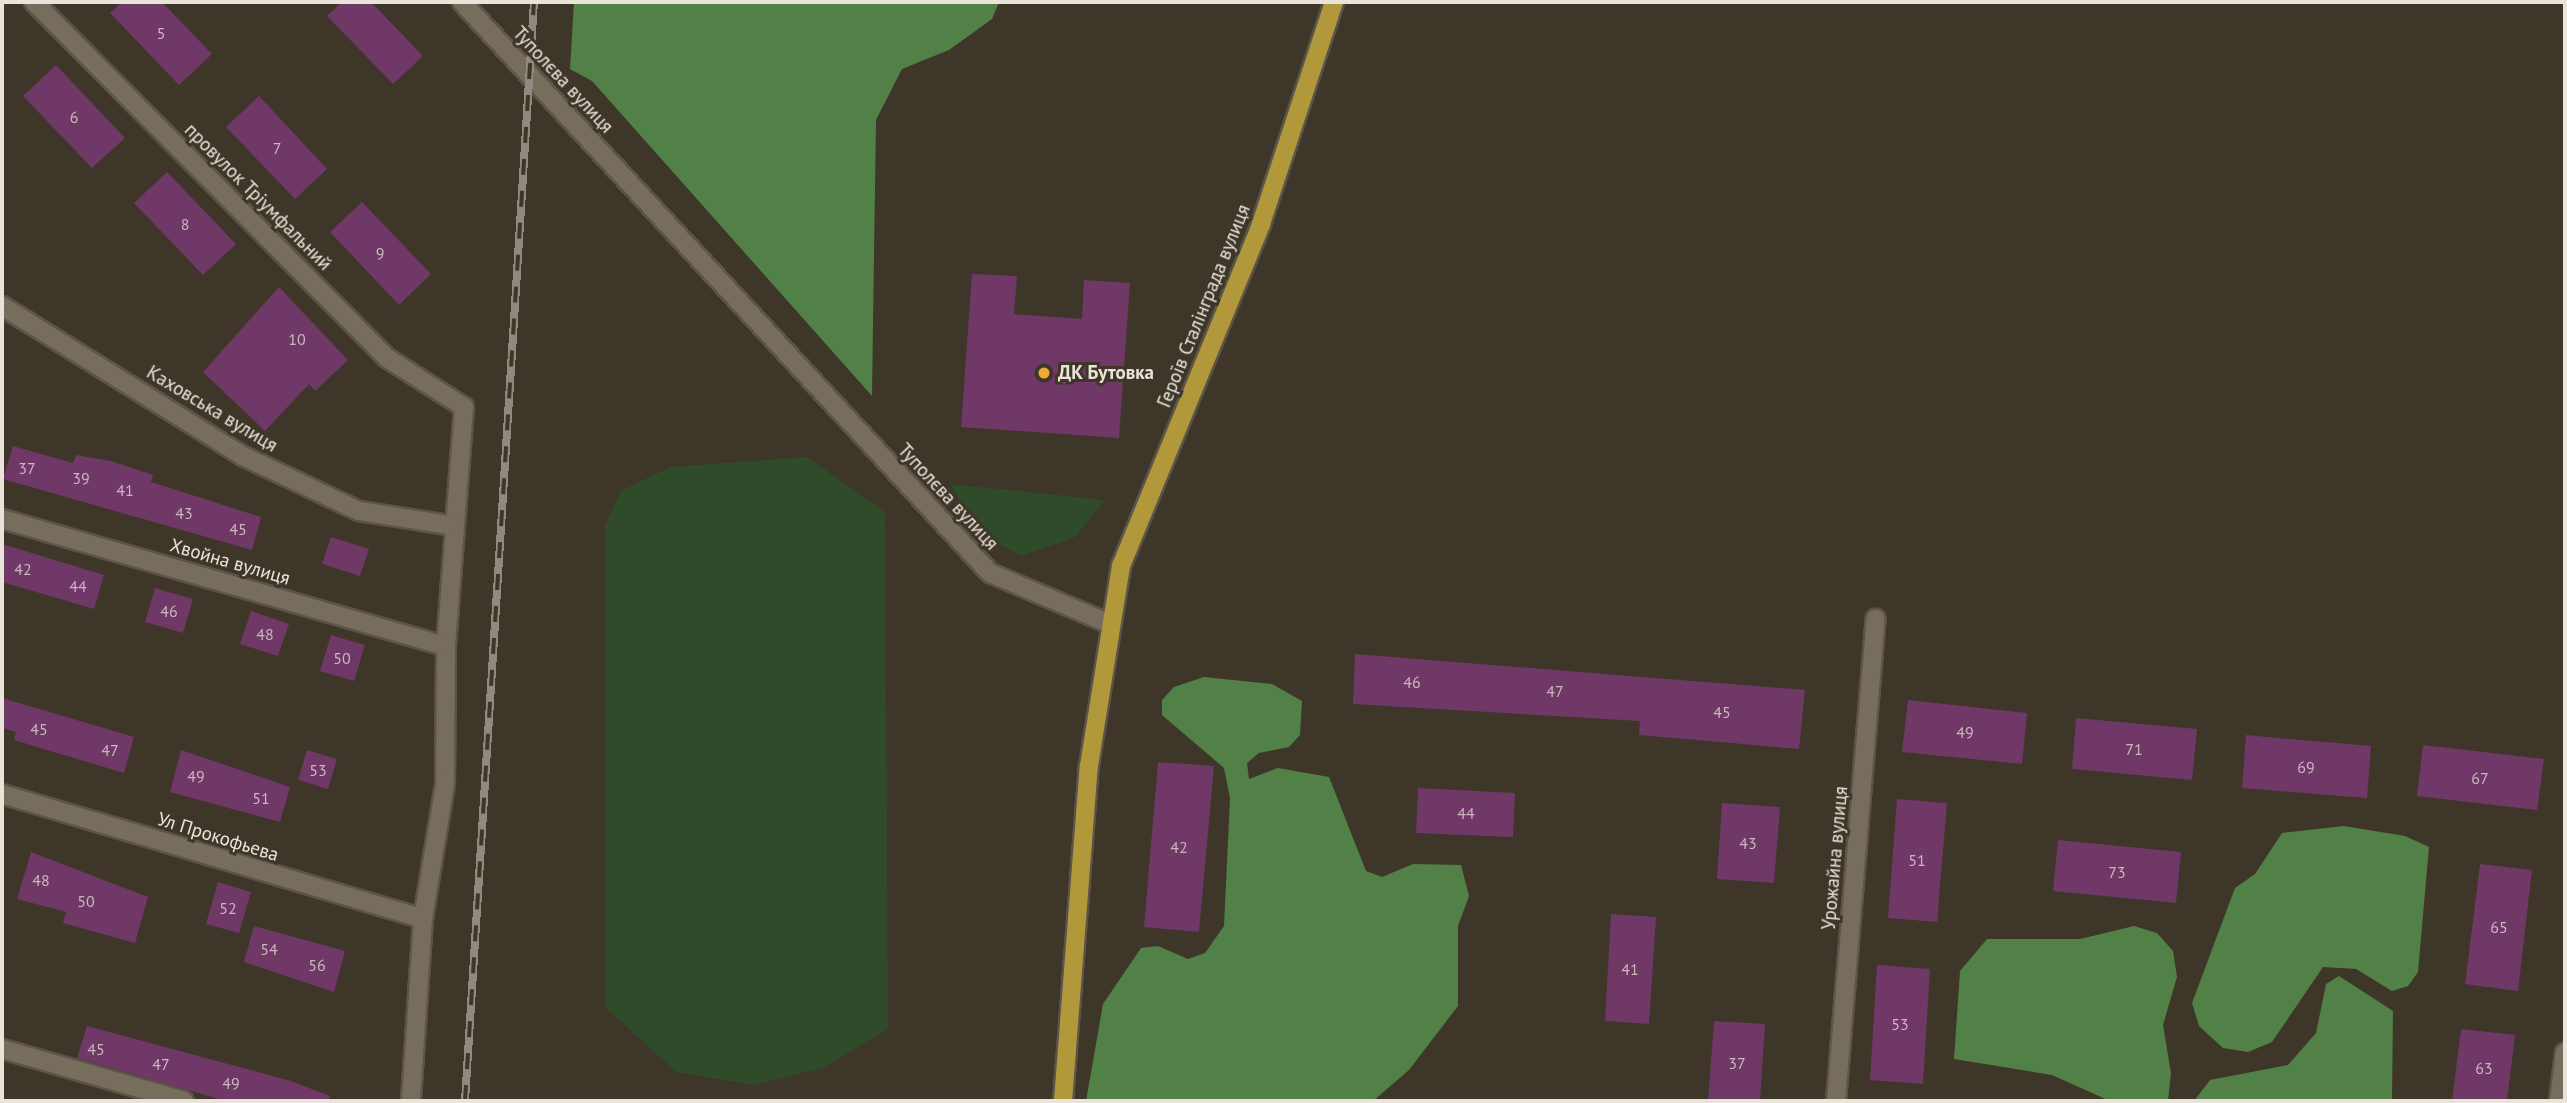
<!DOCTYPE html>
<html>
<head>
<meta charset="utf-8">
<style>
	body { margin:0 }
	#map { position:relative; width:2567px; height:1103px; overflow:hidden; background:#3e3628; font-family:"PT Sans",sans-serif }
	div>[style] { position:absolute }
	.green>* { inset:0; background:#304b29 }
	.forest>* { inset:0; background:#518146 }
	.building>* { inset:0; background:#6f3867 }
	.roads { filter:drop-shadow(2px 0 #5c5449) drop-shadow(-2px 0 #5c5449) drop-shadow(0 2px #5c5449) drop-shadow(0 -2px #5c5449) }
	.minor>* { height:18px; margin:-9px; padding:0 9px; transform-origin:9px; border-radius:9px; background:#766d5d }
	.major>* { height:18px; margin:-9px; padding:0 9px; transform-origin:9px; border-radius:9px; background:#b1983b }
	.rail>* { height:8px; margin-top:-4px; transform-origin:0; background:repeating-linear-gradient(90deg,#3e3628 0 16px,#90897e 0 32px); box-sizing:border-box; border-block:2px solid #90897e }
	.dots>* { width:19px; height:19px; translate:-50% -50%; box-sizing:border-box; border:4px solid #3e3628; border-radius:50% }
	span { translate:-50% -50%; white-space:nowrap; text-align:center; line-height:1.15; -webkit-text-stroke:6px #3e3628; paint-order:stroke }
	.number-label { font-size:16px; color:#cab8bd }
	.number-label span { -webkit-text-stroke-width:0 }
	.street-label { font-size:19px; color:#e9e3da }
	.poi-label { font-size:19px; color:#e9e3da; font-weight:700 }
	.left { translate:0 -50%; text-align:left }
	.frame { position:absolute; inset:0; border:4px solid #e9e3da; pointer-events:none }
</style>
</head>
<body>
<div id="map">
	<div class="green">
		<div style="clip-path:polygon(807px 457px,885px 512px,888px 1029px,823px 1068px,753px 1085px,676px 1072px,605px 1007px,605px 525px,621px 491px,670px 467px)"></div>
		<div style="clip-path:polygon(950px 484px,1105px 500px,1075px 537px,1022px 556px,977px 533px)"></div>
	</div>
	<div class="forest">
		<div style="clip-path:polygon(574px 2px,999px 2px,992px 19px,949px 50px,902px 69px,876px 120px,872px 396px,592px 81px,570px 69px)"></div>
		<div style="clip-path:polygon(1204px 677px,1272px 684px,1302px 701px,1300px 735px,1289px 747px,1259px 753px,1247px 763px,1249px 779px,1278px 768px,1329px 777px,1366px 871px,1382px 877px,1413px 864px,1461px 865px,1469px 896px,1458px 926px,1458px 1006px,1409px 1070px,1373px 1101px,1086px 1101px,1103px 1004px,1141px 948px,1158px 946px,1188px 959px,1205px 953px,1224px 926px,1230px 798px,1224px 768px,1162px 715px,1162px 700px,1174px 687px)"></div>
		<div style="clip-path:polygon(2344px 826px,2405px 836px,2429px 847px,2418px 972px,2408px 986px,2392px 991px,2356px 969px,2323px 967px,2272px 1042px,2248px 1052px,2223px 1048px,2199px 1026px,2192px 1003px,2235px 888px,2255px 874px,2282px 833px)"></div>
		<div style="clip-path:polygon(2134px 926px,2157px 933px,2173px 951px,2177px 977px,2163px 1025px,2171px 1073px,2168px 1101px,2110px 1101px,2052px 1075px,1954px 1059px,1960px 971px,1987px 939px,2080px 939px)"></div>
		<div style="clip-path:polygon(2339px 976px,2393px 1011px,2392px 1101px,2194px 1101px,2210px 1080px,2288px 1065px,2316px 1033px,2326px 984px)"></div>
	</div>
	<div class="building">
		<div style="clip-path:polygon(122px 2px,162px 2px,212px 54px,179px 85px,110px 13px)"></div>
		<div style="clip-path:polygon(342px 2px,371px 2px,423px 56px,393px 84px,327px 16px)"></div>
		<div style="clip-path:polygon(56px 65px,125px 138px,92px 168px,23px 96px)"></div>
		<div style="clip-path:polygon(259px 96px,327px 169px,295px 199px,226px 127px)"></div>
		<div style="clip-path:polygon(167px 172px,236px 244px,203px 275px,134px 203px)"></div>
		<div style="clip-path:polygon(362px 202px,431px 274px,399px 305px,330px 232px)"></div>
		<div style="clip-path:polygon(972px 274px,1017px 276px,1014px 314px,1082px 319px,1084px 280px,1130px 283px,1119px 438px,961px 427px)"></div>
		<div style="clip-path:polygon(279px 287px,348px 360px,315px 391px,309px 384px,265px 431px,203px 372px)"></div>
		<div style="clip-path:polygon(13px 446px,73px 463px,76px 455px,111px 461px,153px 475px,151px 482px,261px 517px,252px 550px,3px 479px)"></div>
		<div style="clip-path:polygon(331px 537px,369px 549px,360px 576px,322px 564px)"></div>
		<div style="clip-path:polygon(2px 544px,104px 575px,94px 609px,2px 582px)"></div>
		<div style="clip-path:polygon(155px 588px,193px 599px,183px 633px,145px 622px)"></div>
		<div style="clip-path:polygon(251px 611px,289px 624px,278px 656px,240px 644px)"></div>
		<div style="clip-path:polygon(331px 635px,365px 645px,354px 681px,320px 671px)"></div>
		<div style="clip-path:polygon(1355px 654px,1805px 690px,1799px 749px,1639px 735px,1640px 721px,1353px 704px)"></div>
		<div style="clip-path:polygon(2px 698px,134px 737px,124px 773px,14px 740px,16px 732px,2px 728px)"></div>
		<div style="clip-path:polygon(1908px 700px,2027px 713px,2022px 764px,1902px 752px)"></div>
		<div style="clip-path:polygon(2076px 718px,2197px 729px,2192px 780px,2072px 769px)"></div>
		<div style="clip-path:polygon(2246px 735px,2371px 746px,2367px 798px,2242px 788px)"></div>
		<div style="clip-path:polygon(2423px 745px,2544px 759px,2537px 810px,2417px 796px)"></div>
		<div style="clip-path:polygon(181px 750px,290px 787px,280px 822px,170px 792px)"></div>
		<div style="clip-path:polygon(307px 750px,337px 759px,328px 789px,298px 780px)"></div>
		<div style="clip-path:polygon(1158px 762px,1214px 766px,1199px 932px,1144px 927px)"></div>
		<div style="clip-path:polygon(1418px 788px,1515px 793px,1513px 837px,1416px 833px)"></div>
		<div style="clip-path:polygon(1897px 799px,1947px 803px,1937px 922px,1888px 918px)"></div>
		<div style="clip-path:polygon(1722px 803px,1780px 807px,1774px 883px,1717px 879px)"></div>
		<div style="clip-path:polygon(2058px 840px,2181px 852px,2176px 903px,2053px 891px)"></div>
		<div style="clip-path:polygon(31px 852px,148px 897px,135px 943px,63px 923px,66px 912px,17px 899px)"></div>
		<div style="clip-path:polygon(2480px 864px,2532px 870px,2518px 991px,2465px 984px)"></div>
		<div style="clip-path:polygon(218px 882px,251px 892px,239px 933px,206px 924px)"></div>
		<div style="clip-path:polygon(1611px 914px,1656px 917px,1649px 1024px,1605px 1021px)"></div>
		<div style="clip-path:polygon(254px 926px,345px 951px,334px 992px,244px 962px)"></div>
		<div style="clip-path:polygon(1877px 965px,1930px 969px,1923px 1084px,1870px 1080px)"></div>
		<div style="clip-path:polygon(1714px 1021px,1765px 1024px,1760px 1101px,1708px 1101px)"></div>
		<div style="clip-path:polygon(87px 1026px,291px 1081px,330px 1096px,329px 1101px,226px 1101px,77px 1058px)"></div>
		<div style="clip-path:polygon(2461px 1029px,2515px 1035px,2507px 1101px,2452px 1101px)"></div>
	</div>
	<div class="roads">
		<div class="minor">
			<div style="left:34px;top:2px;width:501px;rotate:45.24deg"></div>
			<div style="left:387px;top:358px;width:91px;rotate:32.5deg"></div>
			<div style="left:464px;top:407px;width:240px;rotate:94.3deg"></div>
			<div style="left:446px;top:646px;width:138px;rotate:90.4deg"></div>
			<div style="left:445px;top:784px;width:137px;rotate:99.3deg"></div>
			<div style="left:423px;top:919px;width:182px;rotate:93.8deg"></div>
			<div style="left:462px;top:2px;width:778px;rotate:47.24deg"></div>
			<div style="left:990px;top:573px;width:128px;rotate:23deg"></div>
			<div style="left:2px;top:306px;width:284px;rotate:31.9deg"></div>
			<div style="left:243px;top:456px;width:128px;rotate:25.4deg"></div>
			<div style="left:359px;top:511px;width:97px;rotate:8.9deg"></div>
			<div style="left:2px;top:519px;width:462px;rotate:16deg"></div>
			<div style="left:2px;top:794px;width:439px;rotate:16.5deg"></div>
			<div style="left:2px;top:1049px;width:189px;rotate:15.9deg"></div>
			<div style="left:1836px;top:1101px;width:484px;rotate:-85.3deg"></div>
			<div style="left:2559px;top:1101px;width:49px;rotate:-83deg"></div>
		</div>
		<div class="major">
			<div style="left:1063px;top:1101px;width:336px;rotate:-85.6deg"></div>
			<div style="left:1089px;top:766px;width:203px;rotate:-80.9deg"></div>
			<div style="left:1121px;top:566px;width:370px;rotate:-67.7deg"></div>
			<div style="left:1261px;top:224px;width:234px;rotate:-71.8deg"></div>
		</div>
	</div>
	<div class="rail">
		<div style="left:465px;top:1101px;width:1101px;rotate:-86.41deg"></div>
	</div>
	<div class="dots">
		<div style="left:1044px;top:373px;background:#eca93a"></div>
	</div>
	<div class="number-label">
		<span style="left:161px;top:33px">5</span>
		<span style="left:74px;top:117px">6</span>
		<span style="left:277px;top:148px">7</span>
		<span style="left:185px;top:224px">8</span>
		<span style="left:380px;top:253px">9</span>
		<span style="left:297px;top:339px">10</span>
		<span style="left:27px;top:468px">37</span>
		<span style="left:81px;top:478px">39</span>
		<span style="left:125px;top:490px">41</span>
		<span style="left:184px;top:513px">43</span>
		<span style="left:238px;top:529px">45</span>
		<span style="left:23px;top:569px">42</span>
		<span style="left:78px;top:586px">44</span>
		<span style="left:169px;top:611px">46</span>
		<span style="left:265px;top:634px">48</span>
		<span style="left:342px;top:658px">50</span>
		<span style="left:1412px;top:682px">46</span>
		<span style="left:1555px;top:691px">47</span>
		<span style="left:1722px;top:712px">45</span>
		<span style="left:39px;top:729px">45</span>
		<span style="left:1965px;top:732px">49</span>
		<span style="left:2134px;top:749px">71</span>
		<span style="left:110px;top:750px">47</span>
		<span style="left:2306px;top:767px">69</span>
		<span style="left:318px;top:770px">53</span>
		<span style="left:196px;top:776px">49</span>
		<span style="left:2480px;top:778px">67</span>
		<span style="left:261px;top:798px">51</span>
		<span style="left:1466px;top:813px">44</span>
		<span style="left:1748px;top:843px">43</span>
		<span style="left:1179px;top:847px">42</span>
		<span style="left:1917px;top:860px">51</span>
		<span style="left:2117px;top:872px">73</span>
		<span style="left:41px;top:880px">48</span>
		<span style="left:86px;top:901px">50</span>
		<span style="left:228px;top:908px">52</span>
		<span style="left:2499px;top:927px">65</span>
		<span style="left:269px;top:949px">54</span>
		<span style="left:317px;top:965px">56</span>
		<span style="left:1630px;top:969px">41</span>
		<span style="left:1900px;top:1024px">53</span>
		<span style="left:96px;top:1049px">45</span>
		<span style="left:1737px;top:1063px">37</span>
		<span style="left:161px;top:1064px">47</span>
		<span style="left:2484px;top:1068px">63</span>
		<span style="left:231px;top:1083px">49</span>
	</div>
	<div class="street-label">
		<span style="left:563px;top:80px;rotate:47deg">Туполєва вулиця</span>
		<span style="left:258px;top:197px;rotate:45deg">провулок Тріумфальний</span>
		<span style="left:1204px;top:306px;rotate:-68deg">Героїв Сталінграда вулиця</span>
		<span style="left:212px;top:409px;rotate:31deg">Каховська вулиця</span>
		<span style="left:948px;top:497px;rotate:47deg">Туполєва вулиця</span>
		<span style="left:230px;top:562px;rotate:16deg">Хвойна вулиця</span>
		<span style="left:218px;top:837px;rotate:17deg">Ул Прокофьева</span>
		<span style="left:1835px;top:858px;rotate:-85deg">Урожайна вулиця</span>
	</div>
	<div class="poi-label">
		<span class="left" style="left:1058px;top:373px">ДК Бутовка</span>
	</div>
	<div class="frame"></div>
</div>
</body>
</html>
